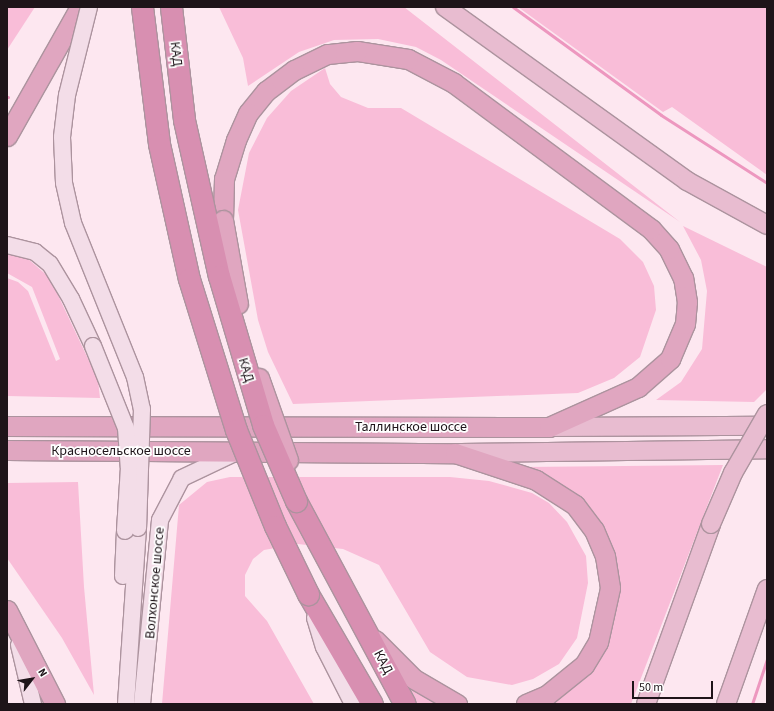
<!DOCTYPE html>
<html>
<head>
<meta charset="utf-8">
<style>
	body { margin:0 }
	#map { position:relative; width:774px; height:711px; overflow:hidden; background:#fde7f0; font-family:"Source Sans 3",sans-serif }
	div>[style] { position:absolute }
	.green>* { inset:0; background:#f9bdd8 }
	.stream>* { height:3px; margin:-1.5px; padding:0 1.5px; transform-origin:1.5px; border-radius:1.5px; background:#ed97bf }
	.roads { filter:drop-shadow(1px 0 #ac939e) drop-shadow(-1px 0 #ac939e) drop-shadow(0 1px #ac939e) drop-shadow(0 -1px #ac939e) }
	.secondary>* { height:16px; margin:-8px; padding:0 8px; transform-origin:8px; border-radius:8px; background:#f3dde8 }
	.primary>* { height:18px; margin:-9px; padding:0 9px; transform-origin:9px; border-radius:9px; background:#e8bcd0 }
	.trunk>* { height:19px; margin:-9.5px; padding:0 9.5px; transform-origin:9.5px; border-radius:9.5px; background:#e0a6c0 }
	.motorway>* { height:21px; margin:-10.5px; padding:0 10.5px; transform-origin:10.5px; border-radius:10.5px; background:#d88fb1 }
	.bridges { filter:drop-shadow(1px 0 #ac939e) drop-shadow(-1px 0 #ac939e) drop-shadow(0 1px #ac939e) drop-shadow(0 -1px #ac939e) }
	.secondary-bridge>* { height:16px; margin:-8px; padding:0 8px; transform-origin:8px; border-radius:8px; background:#f3dde8 }
	.primary-bridge>* { height:18px; margin:-9px; padding:0 9px; transform-origin:9px; border-radius:9px; background:#e8bcd0 }
	.trunk-bridge>* { height:19px; margin:-9.5px; padding:0 9.5px; transform-origin:9.5px; border-radius:9.5px; background:#e0a6c0 }
	.motorway-bridge>* { height:21px; margin:-10.5px; padding:0 10.5px; transform-origin:10.5px; border-radius:10.5px; background:#d88fb1 }
	span { translate:-50% -50%; white-space:nowrap; text-align:center; line-height:1.15; -webkit-text-stroke:3.5px #fff; paint-order:stroke }
	.street-label { font-size:14px; color:#1e1419 }
	.frame { position:absolute; inset:0; border:8px solid #1e1419; pointer-events:none }
	.north { position:absolute; left:12px; top:659px; width:40px; height:40px; -webkit-text-stroke:3px #fff; paint-order:stroke; rotate:59deg; font-size:11px; font-weight:700; line-height:16px; text-align:center; color:#1e1419 }
	.north::after { content:''; display:block; margin:auto; width:14px; height:18px; background:#1e1419; clip-path:polygon(50% 0,100% 100%,50% 72%,0 100%) }
	.scale { position:absolute; left:632px; top:681px; width:81px; height:18px; box-sizing:border-box; border:2px solid #1e1419; border-top:0; padding-left:5px; font-size:12px; line-height:14px; white-space:nowrap; color:#1e1419; -webkit-text-stroke:3px #fff; paint-order:stroke }
</style>
</head>
<body>
<div id="map">
	<div class="green">
		<div style="clip-path:polygon(7px 7px,35px 7px,7px 50px)"></div>
		<div style="clip-path:polygon(219px 7px,404px 7px,680px 222px,441px 60px,416px 47px,378px 39px,334px 40px,299px 52px,248px 86px,243px 58px)"></div>
		<div style="clip-path:polygon(518px 7px,767px 7px,767px 175px,672px 107px,663px 112px)"></div>
		<div style="clip-path:polygon(325px 68px,330px 84px,341px 97px,368px 108px,401px 108px,620px 239px,643px 262px,654px 286px,656px 310px,640px 357px,614px 378px,578px 393px,293px 404px,268px 352px,258px 320px,238px 210px,249px 153px,267px 118px,291px 91px)"></div>
		<div style="clip-path:polygon(683px 226px,767px 267px,767px 389px,754px 402px,656px 400px,681px 382px,702px 349px,707px 291px,701px 260px)"></div>
		<div style="clip-path:polygon(7px 254px,27px 258px,50px 278px,98px 380px,100px 398px,7px 396px,7px 278px,18px 282px,28px 291px,56px 361px,60px 359px,32px 287px,7px 273px)"></div>
		<div style="clip-path:polygon(723px 465px,631px 704px,545px 704px,570px 689px,585px 674px,606px 644px,616px 603px,611px 550px,525px 467px)"></div>
		<div style="clip-path:polygon(230px 477px,450px 477px,489px 481px,532px 493px,549px 503px,567px 522px,586px 556px,588px 583px,577px 638px,559px 664px,533px 679px,512px 685px,467px 677px,430px 652px,379px 565px,343px 549px,298px 544px,264px 550px,253px 559px,245px 575px,245px 596px,267px 621px,314px 704px,162px 704px,179px 505px,207px 482px)"></div>
		<div style="clip-path:polygon(78px 482px,84px 587px,94px 695px,62px 638px,7px 558px,7px 483px)"></div>
		<div style="clip-path:polygon(405px 681px,439px 704px,415px 704px,402px 683px)"></div>
	</div>
	<div class="stream">
		<div style="left:513px;top:7px;width:183px;rotate:36.1deg"></div>
		<div style="left:661px;top:115px;width:126px;rotate:32.7deg"></div>
		<div style="left:7px;top:97px;width:1px"></div>
		<div style="left:752px;top:704px;width:47px;rotate:-71.6deg"></div>
	</div>
	<div class="roads">
		<div class="secondary">
			<div style="left:7px;top:245px;width:29px;rotate:14deg"></div>
			<div style="left:35px;top:252px;width:19px;rotate:39deg"></div>
			<div style="left:50px;top:264px;width:41px;rotate:59deg"></div>
			<div style="left:71px;top:299px;width:52px;rotate:64.9deg"></div>
			<div style="left:123px;top:576px;width:45px;rotate:-87.5deg"></div>
			<div style="left:315px;top:618px;width:30px;rotate:73deg"></div>
			<div style="left:324px;top:647px;width:64px;rotate:63deg"></div>
			<div style="left:19px;top:645px;width:61px;rotate:76.7deg"></div>
			<div style="left:126px;top:704px;width:176px;rotate:-86.1deg"></div>
			<div style="left:142px;top:704px;width:185px;rotate:-84.4deg"></div>
			<div style="left:160px;top:520px;width:47px;rotate:-62.4deg"></div>
			<div style="left:182px;top:478px;width:59px;rotate:-25.3deg"></div>
		</div>
		<div class="primary">
			<div style="left:445px;top:7px;width:298px;rotate:35.7deg"></div>
			<div style="left:687px;top:181px;width:91px;rotate:28.8deg"></div>
			<div style="left:549px;top:427px;width:218px;rotate:-0.3deg"></div>
			<div style="left:460px;top:453px;width:307px;rotate:-0.7deg"></div>
			<div style="left:646px;top:704px;width:191px;rotate:-70.1deg"></div>
			<div style="left:726px;top:704px;width:122px;rotate:-70.4deg"></div>
		</div>
		<div class="trunk">
			<div style="left:7px;top:136px;width:148px;rotate:-60.5deg"></div>
			<div style="left:7px;top:426px;width:542px;rotate:0.11deg"></div>
			<div style="left:549px;top:427px;width:98px;rotate:-24.2deg"></div>
			<div style="left:638px;top:387px;width:43px;rotate:-41.2deg"></div>
			<div style="left:670px;top:359px;width:38px;rotate:-67deg"></div>
			<div style="left:685px;top:324px;width:22px;rotate:-85deg"></div>
			<div style="left:687px;top:302px;width:24px;rotate:-99deg"></div>
			<div style="left:683px;top:278px;width:32px;rotate:-116deg"></div>
			<div style="left:669px;top:249px;width:27px;rotate:-132deg"></div>
			<div style="left:651px;top:229px;width:245px;rotate:-143.5deg"></div>
			<div style="left:454px;top:83px;width:52px;rotate:-152.4deg"></div>
			<div style="left:408px;top:59px;width:52px;rotate:-171.1deg"></div>
			<div style="left:357px;top:51px;width:30px;rotate:174deg"></div>
			<div style="left:327px;top:54px;width:37px;rotate:154deg"></div>
			<div style="left:294px;top:70px;width:35px;rotate:143deg"></div>
			<div style="left:266px;top:91px;width:28px;rotate:129deg"></div>
			<div style="left:248px;top:113px;width:30px;rotate:114deg"></div>
			<div style="left:236px;top:140px;width:41px;rotate:107.1deg"></div>
			<div style="left:224px;top:179px;width:41px;rotate:91.4deg"></div>
			<div style="left:7px;top:450px;width:448px;rotate:0.4deg"></div>
			<div style="left:455px;top:453px;width:85px;rotate:18.4deg"></div>
			<div style="left:536px;top:480px;width:46px;rotate:32.7deg"></div>
			<div style="left:575px;top:505px;width:31px;rotate:53deg"></div>
			<div style="left:594px;top:530px;width:28px;rotate:67deg"></div>
			<div style="left:605px;top:556px;width:32px;rotate:81deg"></div>
			<div style="left:610px;top:588px;width:55px;rotate:102.5deg"></div>
			<div style="left:598px;top:642px;width:27px;rotate:121deg"></div>
			<div style="left:584px;top:665px;width:48px;rotate:141deg"></div>
			<div style="left:547px;top:695px;width:23px;rotate:157deg"></div>
			<div style="left:7px;top:610px;width:106px;rotate:62.9deg"></div>
			<div style="left:375px;top:640px;width:55px;rotate:45deg"></div>
			<div style="left:414px;top:679px;width:50px;rotate:30.2deg"></div>
		</div>
		<div class="motorway">
			<div style="left:296px;top:501px;width:230px;rotate:61.8deg"></div>
			<div style="left:308px;top:594px;width:127px;rotate:59.8deg"></div>
		</div>
	</div>
	<div class="bridges">
		<div class="secondary-bridge">
			<div style="left:89px;top:7px;width:91px;rotate:104deg"></div>
			<div style="left:67px;top:95px;width:42px;rotate:96.8deg"></div>
			<div style="left:62px;top:137px;width:46px;rotate:87.5deg"></div>
			<div style="left:64px;top:183px;width:41px;rotate:77.3deg"></div>
			<div style="left:73px;top:223px;width:166px;rotate:68.1deg"></div>
			<div style="left:135px;top:377px;width:33px;rotate:78deg"></div>
			<div style="left:142px;top:409px;width:119px;rotate:91.9deg"></div>
			<div style="left:93px;top:346px;width:88px;rotate:68.1deg"></div>
			<div style="left:126px;top:428px;width:39px;rotate:86deg"></div>
			<div style="left:129px;top:467px;width:64px;rotate:93.6deg"></div>
		</div>
		<div class="primary-bridge">
			<div style="left:711px;top:524px;width:56px;rotate:-66.7deg"></div>
			<div style="left:733px;top:473px;width:68px;rotate:-60deg"></div>
		</div>
		<div class="trunk-bridge">
			<div style="left:223px;top:220px;width:85px;rotate:79.9deg"></div>
			<div style="left:259px;top:378px;width:87px;rotate:70.5deg"></div>
		</div>
		<div class="motorway-bridge">
			<div style="left:142px;top:7px;width:138px;rotate:82.9deg"></div>
			<div style="left:159px;top:144px;width:138px;rotate:77.5deg"></div>
			<div style="left:189px;top:279px;width:158px;rotate:72.7deg"></div>
			<div style="left:236px;top:430px;width:104px;rotate:67.9deg"></div>
			<div style="left:275px;top:526px;width:76px;rotate:64.1deg"></div>
			<div style="left:171px;top:7px;width:114px;rotate:83.4deg"></div>
			<div style="left:184px;top:120px;width:160px;rotate:77.4deg"></div>
			<div style="left:219px;top:276px;width:155px;rotate:73.5deg"></div>
			<div style="left:263px;top:425px;width:83px;rotate:66.5deg"></div>
		</div>
	</div>
	<div class="street-label">
		<span style="left:176px;top:54px;rotate:83deg">КАД</span>
		<span style="left:246px;top:370px;rotate:73deg">КАД</span>
		<span style="left:411px;top:427px">Таллинское шоссе</span>
		<span style="left:121px;top:451px">Красносельское шоссе</span>
		<span style="left:155px;top:583px;rotate:-85deg">Волхонское шоссе</span>
		<span style="left:383px;top:662px;rotate:62deg">КАД</span>
	</div>
	<div class="frame"></div>
	<div class="north">N</div>
	<div class="scale">50 m</div>
</div>
</body>
</html>
